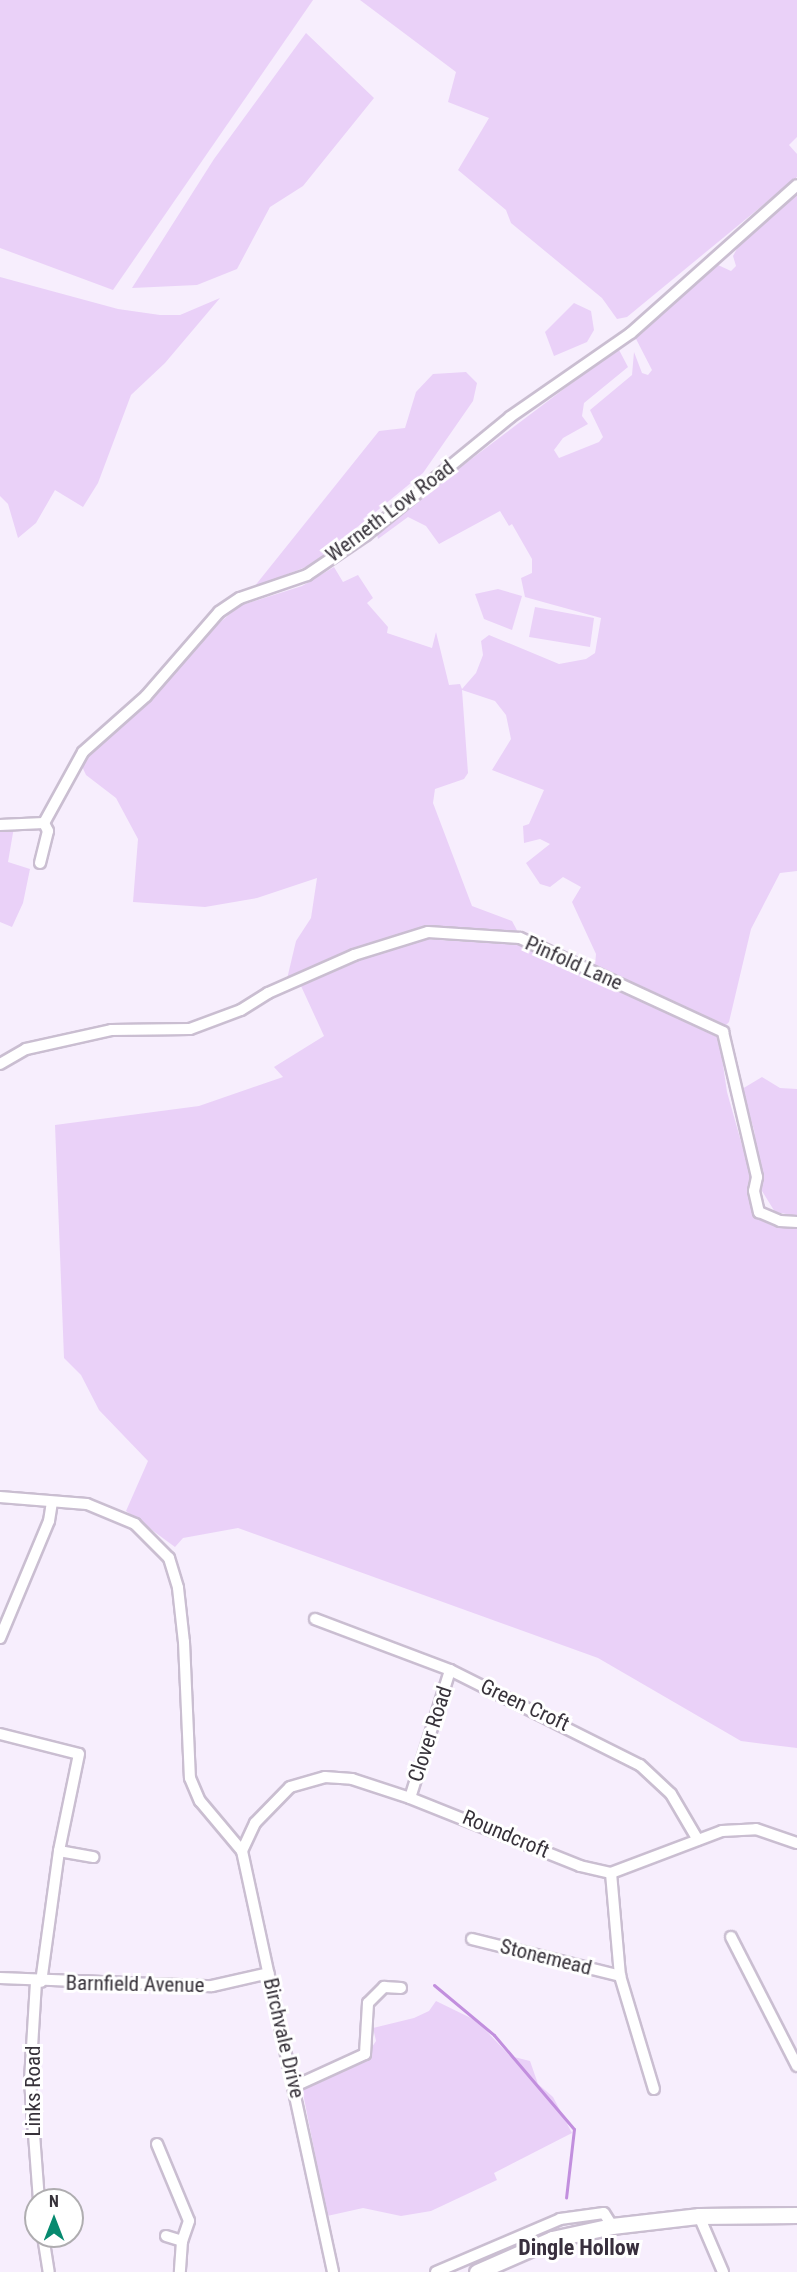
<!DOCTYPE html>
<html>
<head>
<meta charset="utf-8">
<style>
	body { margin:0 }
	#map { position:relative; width:797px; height:2272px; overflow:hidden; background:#f7eefd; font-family:"Roboto Condensed",sans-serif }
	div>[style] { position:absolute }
	.green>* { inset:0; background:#ead1f8 }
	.stream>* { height:3px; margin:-1.5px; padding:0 1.5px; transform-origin:1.5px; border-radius:1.5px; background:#c28fde }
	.roads { filter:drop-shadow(2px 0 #cabed1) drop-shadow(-2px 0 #cabed1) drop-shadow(0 2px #cabed1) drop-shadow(0 -2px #cabed1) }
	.minor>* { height:10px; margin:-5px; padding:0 5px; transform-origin:5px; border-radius:5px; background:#fff }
	.secondary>* { height:15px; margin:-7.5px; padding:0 7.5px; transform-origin:7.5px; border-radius:7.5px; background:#fff }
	span { translate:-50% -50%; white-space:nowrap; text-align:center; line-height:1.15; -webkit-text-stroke:6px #fff; paint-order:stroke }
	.street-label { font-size:21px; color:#37323a }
	.neighbourhood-label { font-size:22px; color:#382f3d; font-weight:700 }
	.north { position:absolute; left:24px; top:2188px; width:60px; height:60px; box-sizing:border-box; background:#fff; border:2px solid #afadb0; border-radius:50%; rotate:0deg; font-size:16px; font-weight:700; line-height:24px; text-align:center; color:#37323a }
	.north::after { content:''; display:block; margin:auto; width:21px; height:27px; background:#078a6f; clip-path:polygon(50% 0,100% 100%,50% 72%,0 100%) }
</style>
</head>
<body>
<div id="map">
	<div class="green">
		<div style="clip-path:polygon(0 0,313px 0,113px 290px,0 248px)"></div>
		<div style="clip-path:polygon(360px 0,797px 0,797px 137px,789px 145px,797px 154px,797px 177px,627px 317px,617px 319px,602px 298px,511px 223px,506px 210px,458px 170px,489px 118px,448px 102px,456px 72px)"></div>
		<div style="clip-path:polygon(306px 33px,374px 98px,303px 186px,270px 207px,237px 269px,197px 285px,132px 288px,214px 159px)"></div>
		<div style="clip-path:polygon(797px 194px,797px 871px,780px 873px,751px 929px,729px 1022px,723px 1028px,595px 965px,596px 954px,572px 902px,581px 887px,563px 877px,550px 887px,540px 884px,526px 863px,550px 844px,540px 839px,524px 843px,523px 826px,529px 824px,544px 790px,492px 770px,511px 739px,506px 715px,495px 701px,462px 690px,468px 773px,464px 779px,435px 789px,433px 803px,472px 906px,512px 921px,519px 934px,425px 925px,287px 979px,296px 941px,311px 918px,317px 878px,257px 898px,205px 907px,133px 902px,138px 839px,116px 798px,86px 775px,80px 762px,152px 697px,203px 637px,239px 606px,302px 586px,334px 567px,343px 582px,358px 575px,373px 598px,367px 603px,388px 627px,387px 633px,432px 648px,436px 632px,449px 685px,460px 684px,462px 689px,476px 673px,483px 655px,481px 641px,489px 635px,559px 664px,586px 659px,595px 653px,601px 618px,525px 597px,521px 578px,532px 573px,532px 559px,512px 524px,509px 526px,500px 511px,439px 544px,426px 526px,408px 517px,378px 539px,376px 531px,618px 348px,628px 367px,584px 403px,582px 416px,588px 424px,563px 438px,554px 450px,559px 458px,599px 442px,603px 437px,590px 410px,632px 375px,634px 352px,642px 373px,648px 375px,652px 370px,634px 335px,718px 265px,731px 271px,736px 266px,733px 256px,739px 245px)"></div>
		<div style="clip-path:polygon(0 277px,118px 309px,160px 315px,180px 315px,220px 298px,165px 363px,131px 395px,98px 483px,83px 507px,55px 490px,36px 523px,18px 538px,8px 504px,0 496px)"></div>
		<div style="clip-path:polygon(574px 303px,591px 311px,594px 330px,587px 342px,554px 356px,545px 332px)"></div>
		<div style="clip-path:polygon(466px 372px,477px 383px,473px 401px,423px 473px,311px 565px,254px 587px,379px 431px,405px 428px,416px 392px,433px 374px)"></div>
		<div style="clip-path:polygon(498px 589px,522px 596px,512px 630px,484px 619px,475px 594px)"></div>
		<div style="clip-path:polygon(535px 607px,594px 618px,590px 647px,529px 637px)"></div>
		<div style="clip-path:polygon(14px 827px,8px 862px,30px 869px,23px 903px,12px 927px,0 922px,0 828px)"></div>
		<div style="clip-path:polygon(423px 939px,524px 945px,719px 1038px,727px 1092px,751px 1177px,748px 1190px,754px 1213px,774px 1226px,797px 1226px,797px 1748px,741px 1741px,598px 1658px,238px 1528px,183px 1538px,175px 1547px,126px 1511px,148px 1461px,99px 1410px,81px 1375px,64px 1358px,55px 1125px,199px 1106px,283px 1077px,274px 1067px,324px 1036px,301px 986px,337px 967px)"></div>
		<div style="clip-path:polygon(762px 1077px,780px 1088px,797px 1089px,797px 1216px,775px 1212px,762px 1191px,754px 1130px,742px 1089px)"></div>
		<div style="clip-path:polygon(436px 2001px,477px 2021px,510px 2056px,530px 2061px,538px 2084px,553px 2097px,572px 2133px,494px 2173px,497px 2180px,431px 2211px,401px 2216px,363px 2208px,327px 2216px,302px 2088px,362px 2062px,376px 2041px,373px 2028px,414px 2018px,429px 2011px)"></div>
	</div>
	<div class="stream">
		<div style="left:434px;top:1985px;width:78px;rotate:39.8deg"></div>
		<div style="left:494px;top:2035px;width:123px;rotate:49.6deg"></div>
		<div style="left:574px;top:2129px;width:69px;rotate:96.6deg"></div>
	</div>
	<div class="roads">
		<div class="minor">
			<div style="left:44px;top:823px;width:81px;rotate:-61.2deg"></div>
			<div style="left:83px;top:752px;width:84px;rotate:-41.6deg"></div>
			<div style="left:146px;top:696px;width:111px;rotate:-49deg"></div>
			<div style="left:219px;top:612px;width:25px;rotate:-34deg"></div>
			<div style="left:240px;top:598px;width:71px;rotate:-18.9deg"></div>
			<div style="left:307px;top:575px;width:71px;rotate:-34.1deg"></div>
			<div style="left:366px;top:535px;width:186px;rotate:-39.3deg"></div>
			<div style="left:510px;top:417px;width:147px;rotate:-34.8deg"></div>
			<div style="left:631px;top:333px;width:222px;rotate:-41.7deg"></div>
			<div style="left:0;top:825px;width:44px;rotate:-2.6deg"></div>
			<div style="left:40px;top:863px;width:33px;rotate:-76deg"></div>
			<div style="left:48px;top:831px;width:9px;rotate:-117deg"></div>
			<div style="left:0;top:1064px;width:30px;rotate:-30deg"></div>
			<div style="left:26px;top:1049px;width:87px;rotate:-12.6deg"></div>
			<div style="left:111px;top:1030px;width:79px;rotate:-0.7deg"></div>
			<div style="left:190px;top:1029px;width:54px;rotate:-20.4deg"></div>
			<div style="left:241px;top:1010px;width:32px;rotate:-32deg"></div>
			<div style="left:268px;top:993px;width:94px;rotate:-23.8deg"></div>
			<div style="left:354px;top:955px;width:77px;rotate:-17.3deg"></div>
			<div style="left:428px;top:932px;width:92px;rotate:3.7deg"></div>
			<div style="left:520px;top:938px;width:224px;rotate:24.8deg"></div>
			<div style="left:723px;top:1032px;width:149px;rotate:76.8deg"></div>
			<div style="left:757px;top:1177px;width:14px;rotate:102deg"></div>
			<div style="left:754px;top:1191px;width:22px;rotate:77deg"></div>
			<div style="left:759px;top:1212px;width:23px;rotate:23deg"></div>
			<div style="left:780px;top:1221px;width:17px;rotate:3deg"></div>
			<div style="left:0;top:1497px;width:87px;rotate:4.6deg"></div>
			<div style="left:87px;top:1504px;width:52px;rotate:22.6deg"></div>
			<div style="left:135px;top:1524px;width:48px;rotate:45deg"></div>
			<div style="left:169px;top:1558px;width:31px;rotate:73deg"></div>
			<div style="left:178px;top:1588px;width:54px;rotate:83.7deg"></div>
			<div style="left:184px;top:1642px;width:136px;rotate:87.5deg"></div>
			<div style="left:190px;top:1778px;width:25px;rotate:67deg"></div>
			<div style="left:200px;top:1801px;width:65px;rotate:50deg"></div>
			<div style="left:242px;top:1851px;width:431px;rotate:77.8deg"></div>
			<div style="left:315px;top:1619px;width:144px;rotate:20.7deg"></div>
			<div style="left:450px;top:1670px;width:212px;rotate:26.6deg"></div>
			<div style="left:640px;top:1765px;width:42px;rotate:43.1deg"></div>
			<div style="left:671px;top:1794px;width:53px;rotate:59.6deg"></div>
			<div style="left:0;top:1638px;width:127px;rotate:-67.3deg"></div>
			<div style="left:49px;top:1521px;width:19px;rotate:-81deg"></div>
			<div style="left:0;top:1734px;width:81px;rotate:14.2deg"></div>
			<div style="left:79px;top:1754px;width:99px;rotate:101.7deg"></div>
			<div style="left:59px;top:1851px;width:132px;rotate:97.8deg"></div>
			<div style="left:410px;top:1798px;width:134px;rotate:-72.6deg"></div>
			<div style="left:59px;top:1851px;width:35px;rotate:10deg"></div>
			<div style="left:242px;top:1851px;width:31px;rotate:-65deg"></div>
			<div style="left:255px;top:1823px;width:50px;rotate:-45.8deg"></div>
			<div style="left:290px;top:1787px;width:36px;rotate:-16deg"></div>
			<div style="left:325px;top:1777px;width:27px;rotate:4deg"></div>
			<div style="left:352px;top:1779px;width:61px;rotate:18.1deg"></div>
			<div style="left:410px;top:1798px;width:183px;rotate:21.8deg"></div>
			<div style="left:580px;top:1866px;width:32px;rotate:13deg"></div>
			<div style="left:611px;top:1873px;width:119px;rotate:-20.7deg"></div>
			<div style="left:722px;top:1831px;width:34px;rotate:-3deg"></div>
			<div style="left:756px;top:1829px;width:43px;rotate:18.9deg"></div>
			<div style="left:611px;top:1873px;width:103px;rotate:85deg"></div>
			<div style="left:620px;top:1976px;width:118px;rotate:73.3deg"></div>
			<div style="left:731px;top:1937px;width:145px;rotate:62.9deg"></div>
			<div style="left:472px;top:1939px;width:153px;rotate:14deg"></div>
			<div style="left:0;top:1978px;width:212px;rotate:2.2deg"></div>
			<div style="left:212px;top:1986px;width:58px;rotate:-12.8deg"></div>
			<div style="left:36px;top:1982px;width:99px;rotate:93.5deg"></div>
			<div style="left:30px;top:2081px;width:119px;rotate:85.7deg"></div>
			<div style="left:295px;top:2086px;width:77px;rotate:-24.6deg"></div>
			<div style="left:365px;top:2054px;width:51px;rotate:-86.6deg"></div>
			<div style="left:368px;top:2003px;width:23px;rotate:-45deg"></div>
			<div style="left:384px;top:1987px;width:17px;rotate:3deg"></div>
			<div style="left:157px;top:2144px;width:83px;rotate:67.4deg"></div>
			<div style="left:189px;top:2221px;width:21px;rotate:109deg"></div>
			<div style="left:699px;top:2216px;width:61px;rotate:66.8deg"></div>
			<div style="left:43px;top:2236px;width:36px;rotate:81deg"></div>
			<div style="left:166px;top:2236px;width:17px;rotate:17deg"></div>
			<div style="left:182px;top:2241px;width:31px;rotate:94deg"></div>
			<div style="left:436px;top:2272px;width:135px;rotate:-23.1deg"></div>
			<div style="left:560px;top:2219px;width:44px;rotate:-7.8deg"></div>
			<div style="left:604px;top:2213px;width:15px;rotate:58deg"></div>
		</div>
		<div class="secondary">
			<div style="left:477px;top:2272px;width:82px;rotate:-23.7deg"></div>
			<div style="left:552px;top:2239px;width:61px;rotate:-12.2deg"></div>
			<div style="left:612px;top:2226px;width:88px;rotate:-6.6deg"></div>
			<div style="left:699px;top:2216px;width:98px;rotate:-0.6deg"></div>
		</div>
	</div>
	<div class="street-label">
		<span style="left:390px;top:511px;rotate:-37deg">Werneth Low Road</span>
		<span style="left:574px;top:963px;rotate:24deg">Pinfold Lane</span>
		<span style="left:525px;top:1705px;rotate:25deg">Green Croft</span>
		<span style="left:430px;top:1734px;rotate:-72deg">Clover Road</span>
		<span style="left:506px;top:1834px;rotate:23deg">Roundcroft</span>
		<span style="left:546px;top:1957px;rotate:14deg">Stonemead</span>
		<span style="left:135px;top:1984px;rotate:1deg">Barnfield Avenue</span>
		<span style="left:284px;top:2038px;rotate:77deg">Birchvale Drive</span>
		<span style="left:33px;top:2091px;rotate:-90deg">Links Road</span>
	</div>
	<div class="neighbourhood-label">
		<span style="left:579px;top:2248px">Dingle Hollow</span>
	</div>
	<div class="north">N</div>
</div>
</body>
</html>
